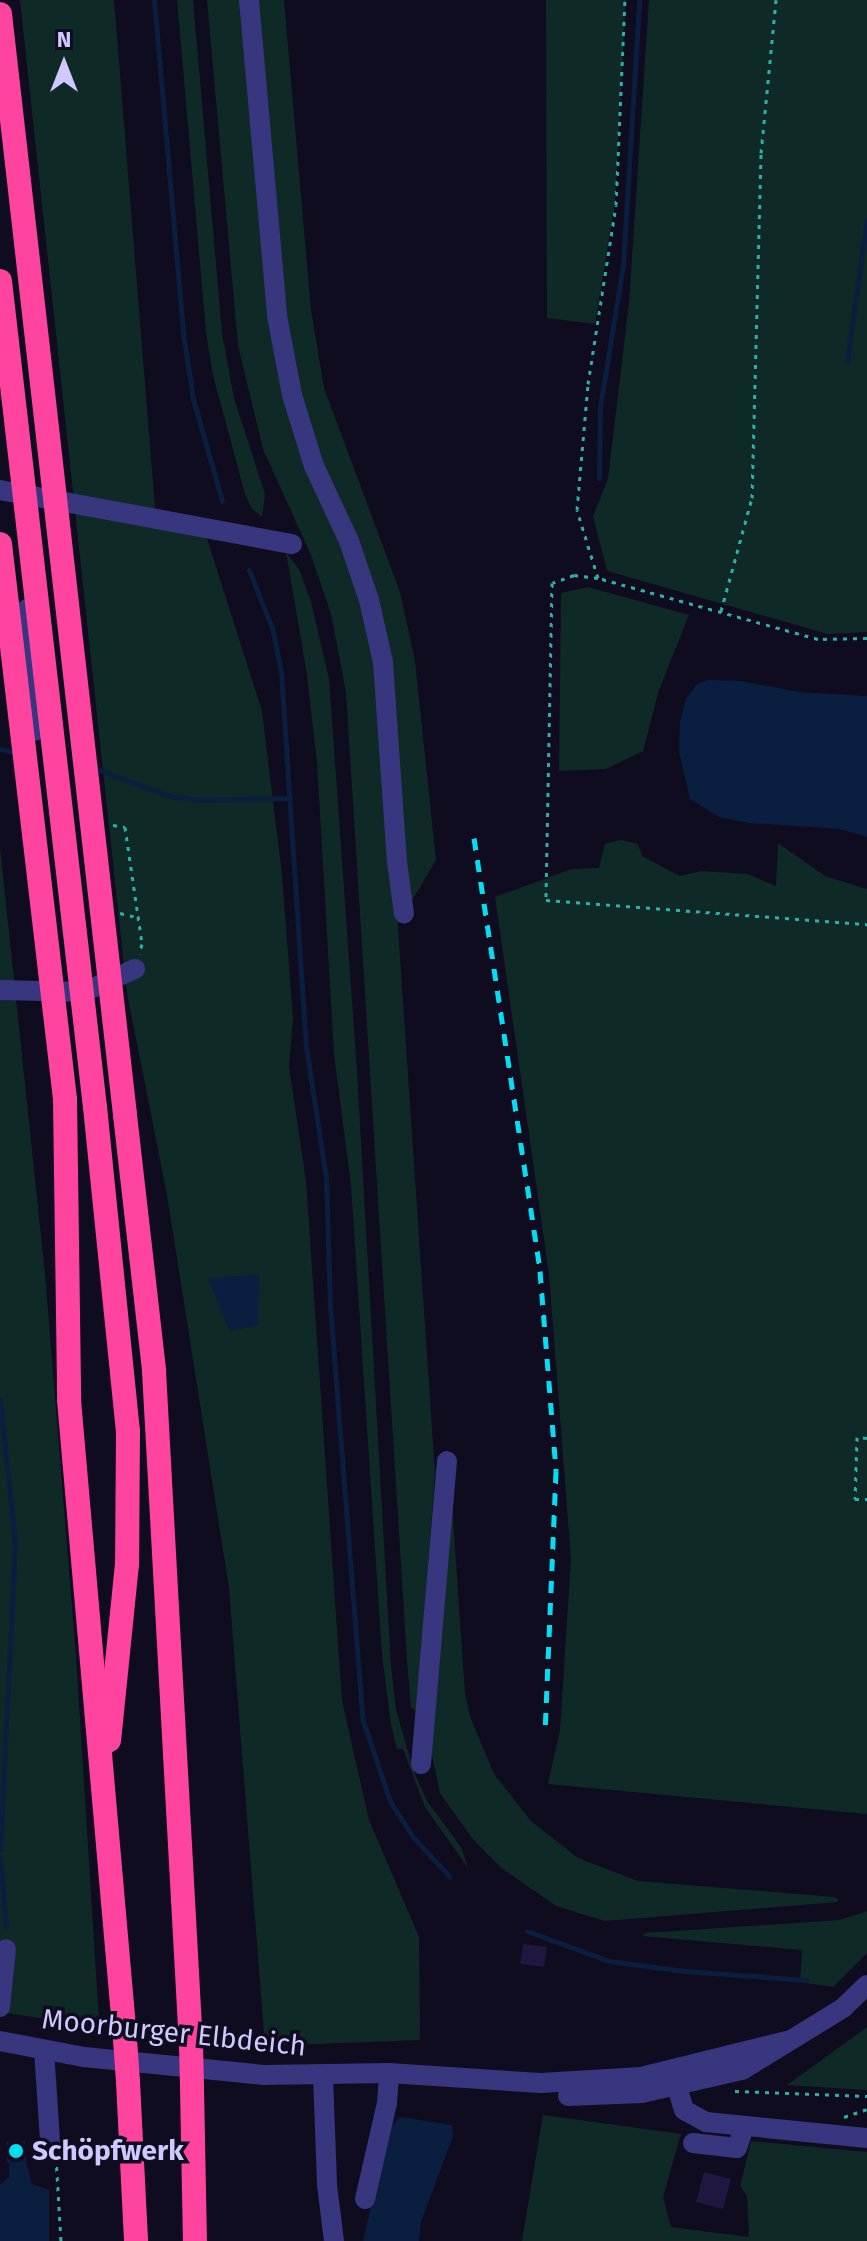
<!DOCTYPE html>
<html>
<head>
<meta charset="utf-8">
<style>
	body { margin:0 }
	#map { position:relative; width:867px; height:2241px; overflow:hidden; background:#0f0c1f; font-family:"Fira Sans",sans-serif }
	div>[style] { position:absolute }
	.green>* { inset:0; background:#0f2927 }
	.water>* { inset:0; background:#0a1e40 }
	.stream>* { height:5px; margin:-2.5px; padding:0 2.5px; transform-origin:2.5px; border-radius:2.5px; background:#0a1e40 }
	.building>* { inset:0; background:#1f1740 }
	.path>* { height:3px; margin-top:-1.5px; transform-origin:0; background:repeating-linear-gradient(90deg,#2bb2a8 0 4px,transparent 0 10px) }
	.minor>* { height:20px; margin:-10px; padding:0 10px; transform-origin:10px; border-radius:10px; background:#37367f }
	.highway>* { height:24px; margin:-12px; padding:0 12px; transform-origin:12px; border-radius:12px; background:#ff44a0 }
	.rail>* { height:5px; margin-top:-2.5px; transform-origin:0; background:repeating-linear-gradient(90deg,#00dff4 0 12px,transparent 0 22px) }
	.highway-bridge>* { height:24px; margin:-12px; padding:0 12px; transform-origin:12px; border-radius:12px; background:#ff44a0 }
	.dots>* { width:22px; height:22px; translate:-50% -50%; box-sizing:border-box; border:4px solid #0f0c1f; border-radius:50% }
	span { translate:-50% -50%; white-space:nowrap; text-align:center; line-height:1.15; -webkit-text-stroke:7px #0f0c1f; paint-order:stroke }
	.street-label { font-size:28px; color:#cfc9ff }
	.poi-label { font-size:28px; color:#cfc9ff; font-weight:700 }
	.left { translate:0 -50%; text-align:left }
	.north { position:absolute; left:24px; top:24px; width:80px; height:80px; -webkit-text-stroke:6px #0f0c1f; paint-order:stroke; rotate:0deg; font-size:22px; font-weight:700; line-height:32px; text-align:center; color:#cfc9ff }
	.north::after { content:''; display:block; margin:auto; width:28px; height:36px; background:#cfc9ff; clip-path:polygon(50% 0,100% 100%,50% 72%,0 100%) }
</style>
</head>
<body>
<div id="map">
	<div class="green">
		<div style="clip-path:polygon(20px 0,114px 0,156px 520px,204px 529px,262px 711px,282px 875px,293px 1018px,289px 1067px,306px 1181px,342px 1701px,369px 1820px,419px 1937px,420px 2040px,265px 2046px,229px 1588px,167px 1195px,127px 993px)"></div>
		<div style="clip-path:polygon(177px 0,193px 0,222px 333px,234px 398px,265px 494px,262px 517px,252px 509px,245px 494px,213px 375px,206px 332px)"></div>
		<div style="clip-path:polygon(207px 0,245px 0,272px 302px,371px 627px,392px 839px,435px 1473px,417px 1711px,411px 1708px,407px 1660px,346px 692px,331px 614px,311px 555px,263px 449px,238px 345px)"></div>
		<div style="clip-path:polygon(249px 0,284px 0,311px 310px,324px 388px,400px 592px,415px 661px,436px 860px,404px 914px,383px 662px,292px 395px)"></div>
		<div style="clip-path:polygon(546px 0,626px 0,615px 202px,595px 324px,547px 318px)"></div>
		<div style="clip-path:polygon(649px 0,867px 0,867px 632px,828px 634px,607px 571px,593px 516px,608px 479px,629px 303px)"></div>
		<div style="clip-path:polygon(286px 552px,300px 571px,311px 602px,329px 678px,357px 1072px,391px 1666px,396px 1710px,414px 1772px,427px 1801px,461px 1847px,468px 1868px,425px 1807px,403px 1749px,397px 1749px,391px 1725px,382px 1655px,351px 1185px,334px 1054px,317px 762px,306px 668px)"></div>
		<div style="clip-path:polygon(588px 587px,689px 615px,659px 690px,643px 751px,606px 769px,559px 771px,561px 593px)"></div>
		<div style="clip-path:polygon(621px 840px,638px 844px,642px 856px,680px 876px,701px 871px,747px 874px,776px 886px,778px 843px,825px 876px,867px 889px,867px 1814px,548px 1784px,560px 1730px,571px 1559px,549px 1274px,495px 897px,572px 869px,599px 868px,605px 844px)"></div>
		<div style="clip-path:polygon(0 847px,45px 1274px,76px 1656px,99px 2020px,71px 2023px,0 2012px)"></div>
		<div style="clip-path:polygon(452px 1503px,465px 1694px,471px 1719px,494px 1774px,531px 1821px,578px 1858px,638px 1881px,834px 1897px,839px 1900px,837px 1902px,605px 1921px,556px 1906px,500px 1867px,472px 1838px,440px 1793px,430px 1746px)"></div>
		<div style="clip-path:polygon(867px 1911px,867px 1953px,833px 1987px,800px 1982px,802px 1950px,643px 1936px,645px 1933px,840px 1920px)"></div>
		<div style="clip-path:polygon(867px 2027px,867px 2090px,787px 2085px)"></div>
		<div style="clip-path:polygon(543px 2115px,681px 2134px,663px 2197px,671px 2227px,749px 2237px,747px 2196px,740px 2186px,751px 2141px,867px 2152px,867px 2241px,522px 2241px)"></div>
	</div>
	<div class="water">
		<div style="clip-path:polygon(708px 680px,740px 681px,799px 692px,867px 696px,867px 837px,839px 829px,749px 823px,719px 817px,690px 799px,679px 752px,680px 721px,686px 699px,697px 684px)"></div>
		<div style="clip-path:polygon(259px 1274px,258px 1325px,230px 1331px,208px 1279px)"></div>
		<div style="clip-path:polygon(400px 2117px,452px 2125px,453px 2136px,421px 2222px,419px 2241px,363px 2241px,389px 2129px)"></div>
		<div style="clip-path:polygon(26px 2161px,32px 2184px,49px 2190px,49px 2241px,0 2241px,0 2185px,9px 2177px,9px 2162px)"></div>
	</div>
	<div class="stream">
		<div style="left:154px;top:0;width:334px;rotate:85deg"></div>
		<div style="left:183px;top:333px;width:67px;rotate:81.4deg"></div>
		<div style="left:193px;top:399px;width:106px;rotate:74.1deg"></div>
		<div style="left:847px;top:361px;width:143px;rotate:-82deg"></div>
		<div style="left:599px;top:478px;width:71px;rotate:-89.2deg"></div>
		<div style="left:600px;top:407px;width:144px;rotate:-80.8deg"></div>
		<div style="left:623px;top:265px;width:265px;rotate:-86.5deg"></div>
		<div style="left:249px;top:570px;width:62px;rotate:68.4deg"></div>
		<div style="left:272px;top:628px;width:45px;rotate:78.4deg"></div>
		<div style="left:281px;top:672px;width:376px;rotate:86.2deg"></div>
		<div style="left:306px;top:1047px;width:133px;rotate:81.3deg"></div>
		<div style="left:326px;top:1178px;width:128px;rotate:88.2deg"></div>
		<div style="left:330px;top:1306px;width:416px;rotate:85.5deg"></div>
		<div style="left:363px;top:1721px;width:84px;rotate:71.4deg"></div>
		<div style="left:390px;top:1801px;width:43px;rotate:57.4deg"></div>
		<div style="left:413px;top:1837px;width:54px;rotate:47.2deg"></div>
		<div style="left:0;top:749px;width:19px;rotate:12deg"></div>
		<div style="left:91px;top:767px;width:83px;rotate:20.4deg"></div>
		<div style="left:169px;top:796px;width:31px;rotate:7deg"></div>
		<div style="left:200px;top:800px;width:90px;rotate:-1.3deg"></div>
		<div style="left:0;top:1400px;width:144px;rotate:84deg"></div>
		<div style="left:15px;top:1543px;width:307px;rotate:92.8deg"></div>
		<div style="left:0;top:1857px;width:70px;rotate:85.1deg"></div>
		<div style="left:527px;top:1931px;width:87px;rotate:20.1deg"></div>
		<div style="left:609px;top:1961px;width:76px;rotate:7.6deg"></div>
		<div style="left:684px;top:1971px;width:123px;rotate:4.2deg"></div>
	</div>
	<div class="building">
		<div style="clip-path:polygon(523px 1944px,547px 1947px,544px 1967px,520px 1964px)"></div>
		<div style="clip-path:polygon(25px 2141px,26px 2161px,7px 2162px,6px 2142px)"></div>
		<div style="clip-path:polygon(704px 2172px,731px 2179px,723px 2209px,696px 2202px)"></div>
	</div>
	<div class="path">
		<div style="left:598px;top:578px;width:71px;rotate:-107.2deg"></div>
		<div style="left:577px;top:510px;width:126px;rotate:-85deg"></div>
		<div style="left:588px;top:384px;width:181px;rotate:-81.1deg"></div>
		<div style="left:616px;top:205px;width:205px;rotate:-87.5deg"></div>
		<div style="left:721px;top:611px;width:117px;rotate:-74.7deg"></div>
		<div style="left:752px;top:498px;width:345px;rotate:-88.5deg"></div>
		<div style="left:761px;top:153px;width:154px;rotate:-84.4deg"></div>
		<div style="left:867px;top:638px;width:49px;rotate:178.8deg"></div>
		<div style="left:818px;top:639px;width:228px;rotate:-164.5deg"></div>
		<div style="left:598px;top:578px;width:24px;rotate:-173deg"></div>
		<div style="left:574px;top:575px;width:23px;rotate:160deg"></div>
		<div style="left:552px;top:583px;width:317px;rotate:91.1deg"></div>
		<div style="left:546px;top:900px;width:322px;rotate:4.3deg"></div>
		<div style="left:113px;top:825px;width:12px;rotate:9deg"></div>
		<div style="left:125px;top:827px;width:118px;rotate:81.7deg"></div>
		<div style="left:142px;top:944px;width:10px;rotate:107deg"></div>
		<div style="left:120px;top:913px;width:16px;rotate:14deg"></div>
		<div style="left:867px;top:1438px;width:10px;rotate:-174deg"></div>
		<div style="left:857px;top:1437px;width:62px;rotate:91.8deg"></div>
		<div style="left:855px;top:1499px;width:12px"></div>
		<div style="left:735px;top:2091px;width:132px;rotate:2.2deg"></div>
		<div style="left:844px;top:2117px;width:24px;rotate:-19deg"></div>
		<div style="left:56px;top:2157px;width:84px;rotate:86.6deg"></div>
	</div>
	<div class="minor">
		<div style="left:249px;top:0;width:317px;rotate:84.9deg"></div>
		<div style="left:277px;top:316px;width:80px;rotate:79.2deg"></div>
		<div style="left:292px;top:395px;width:74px;rotate:72.8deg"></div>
		<div style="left:314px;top:466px;width:83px;rotate:65deg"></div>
		<div style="left:349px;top:541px;width:62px;rotate:71.3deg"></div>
		<div style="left:369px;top:600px;width:64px;rotate:77.3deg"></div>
		<div style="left:383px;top:662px;width:200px;rotate:86deg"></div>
		<div style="left:397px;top:862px;width:52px;rotate:82.3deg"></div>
		<div style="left:0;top:490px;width:297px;rotate:10.5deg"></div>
		<div style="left:27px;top:609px;width:122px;rotate:86.2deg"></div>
		<div style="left:0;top:990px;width:84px;rotate:1.4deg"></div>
		<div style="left:84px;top:992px;width:56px;rotate:-24.3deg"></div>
		<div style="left:421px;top:1764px;width:304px;rotate:-85.1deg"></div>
		<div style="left:0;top:2007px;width:58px;rotate:-84.1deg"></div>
		<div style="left:0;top:2041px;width:86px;rotate:10.8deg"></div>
		<div style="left:84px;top:2057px;width:180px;rotate:5.7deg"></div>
		<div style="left:263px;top:2075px;width:126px;rotate:-0.9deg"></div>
		<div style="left:389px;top:2073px;width:152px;rotate:3.8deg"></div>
		<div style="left:541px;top:2083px;width:100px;rotate:-3.4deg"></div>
		<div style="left:641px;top:2077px;width:150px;rotate:-13.9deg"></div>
		<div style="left:44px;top:2050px;width:91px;rotate:86.2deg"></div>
		<div style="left:323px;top:2075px;width:110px;rotate:87.9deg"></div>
		<div style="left:327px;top:2185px;width:56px;rotate:82.9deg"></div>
		<div style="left:677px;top:2087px;width:24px;rotate:73deg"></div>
		<div style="left:684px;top:2110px;width:25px;rotate:29deg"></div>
		<div style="left:706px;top:2122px;width:162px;rotate:5.7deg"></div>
		<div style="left:568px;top:2096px;width:74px;rotate:-2.3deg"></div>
		<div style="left:642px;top:2093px;width:103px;rotate:-13deg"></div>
		<div style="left:742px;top:2070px;width:119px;rotate:-31.5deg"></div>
		<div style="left:843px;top:2008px;width:33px;rotate:-44deg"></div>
		<div style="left:693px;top:2143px;width:44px;rotate:6.5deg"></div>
		<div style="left:737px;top:2148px;width:23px;rotate:-72deg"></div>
		<div style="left:365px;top:2199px;width:98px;rotate:-77.1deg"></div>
		<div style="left:387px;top:2103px;width:30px;rotate:-86deg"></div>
	</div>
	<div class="highway">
		<div style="left:65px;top:1099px;width:301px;rotate:89.2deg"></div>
		<div style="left:69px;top:1400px;width:641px;rotate:84.99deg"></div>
		<div style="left:95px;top:1107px;width:326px;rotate:84.2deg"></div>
		<div style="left:128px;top:1431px;width:133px;rotate:90.4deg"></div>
		<div style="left:127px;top:1564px;width:177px;rotate:95.8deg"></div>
		<div style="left:125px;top:1115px;width:258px;rotate:83.5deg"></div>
		<div style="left:154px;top:1371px;width:675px;rotate:86.86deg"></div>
		<div style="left:128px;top:2082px;width:159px;rotate:87.1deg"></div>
		<div style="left:192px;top:2087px;width:154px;rotate:88.9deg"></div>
	</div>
	<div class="rail">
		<div style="left:474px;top:838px;width:438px;rotate:81.3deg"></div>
		<div style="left:540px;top:1271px;width:201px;rotate:85.4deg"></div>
		<div style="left:556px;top:1471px;width:262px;rotate:92.4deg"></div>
	</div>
	<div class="highway-bridge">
		<div style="left:0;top:14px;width:1108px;rotate:83.52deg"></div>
		<div style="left:0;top:281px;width:831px;rotate:83.44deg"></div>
		<div style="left:0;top:544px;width:559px;rotate:83.32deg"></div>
		<div style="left:125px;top:2039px;width:43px;rotate:86deg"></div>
		<div style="left:191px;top:2045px;width:42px;rotate:88.6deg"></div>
	</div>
	<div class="dots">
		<div style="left:16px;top:2151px;background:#00dff4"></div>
	</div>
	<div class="street-label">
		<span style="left:174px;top:2033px;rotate:6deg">Moorburger Elbdeich</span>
	</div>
	<div class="poi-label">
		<span class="left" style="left:32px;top:2151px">Schöpfwerk</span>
	</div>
	<div class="north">N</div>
</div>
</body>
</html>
